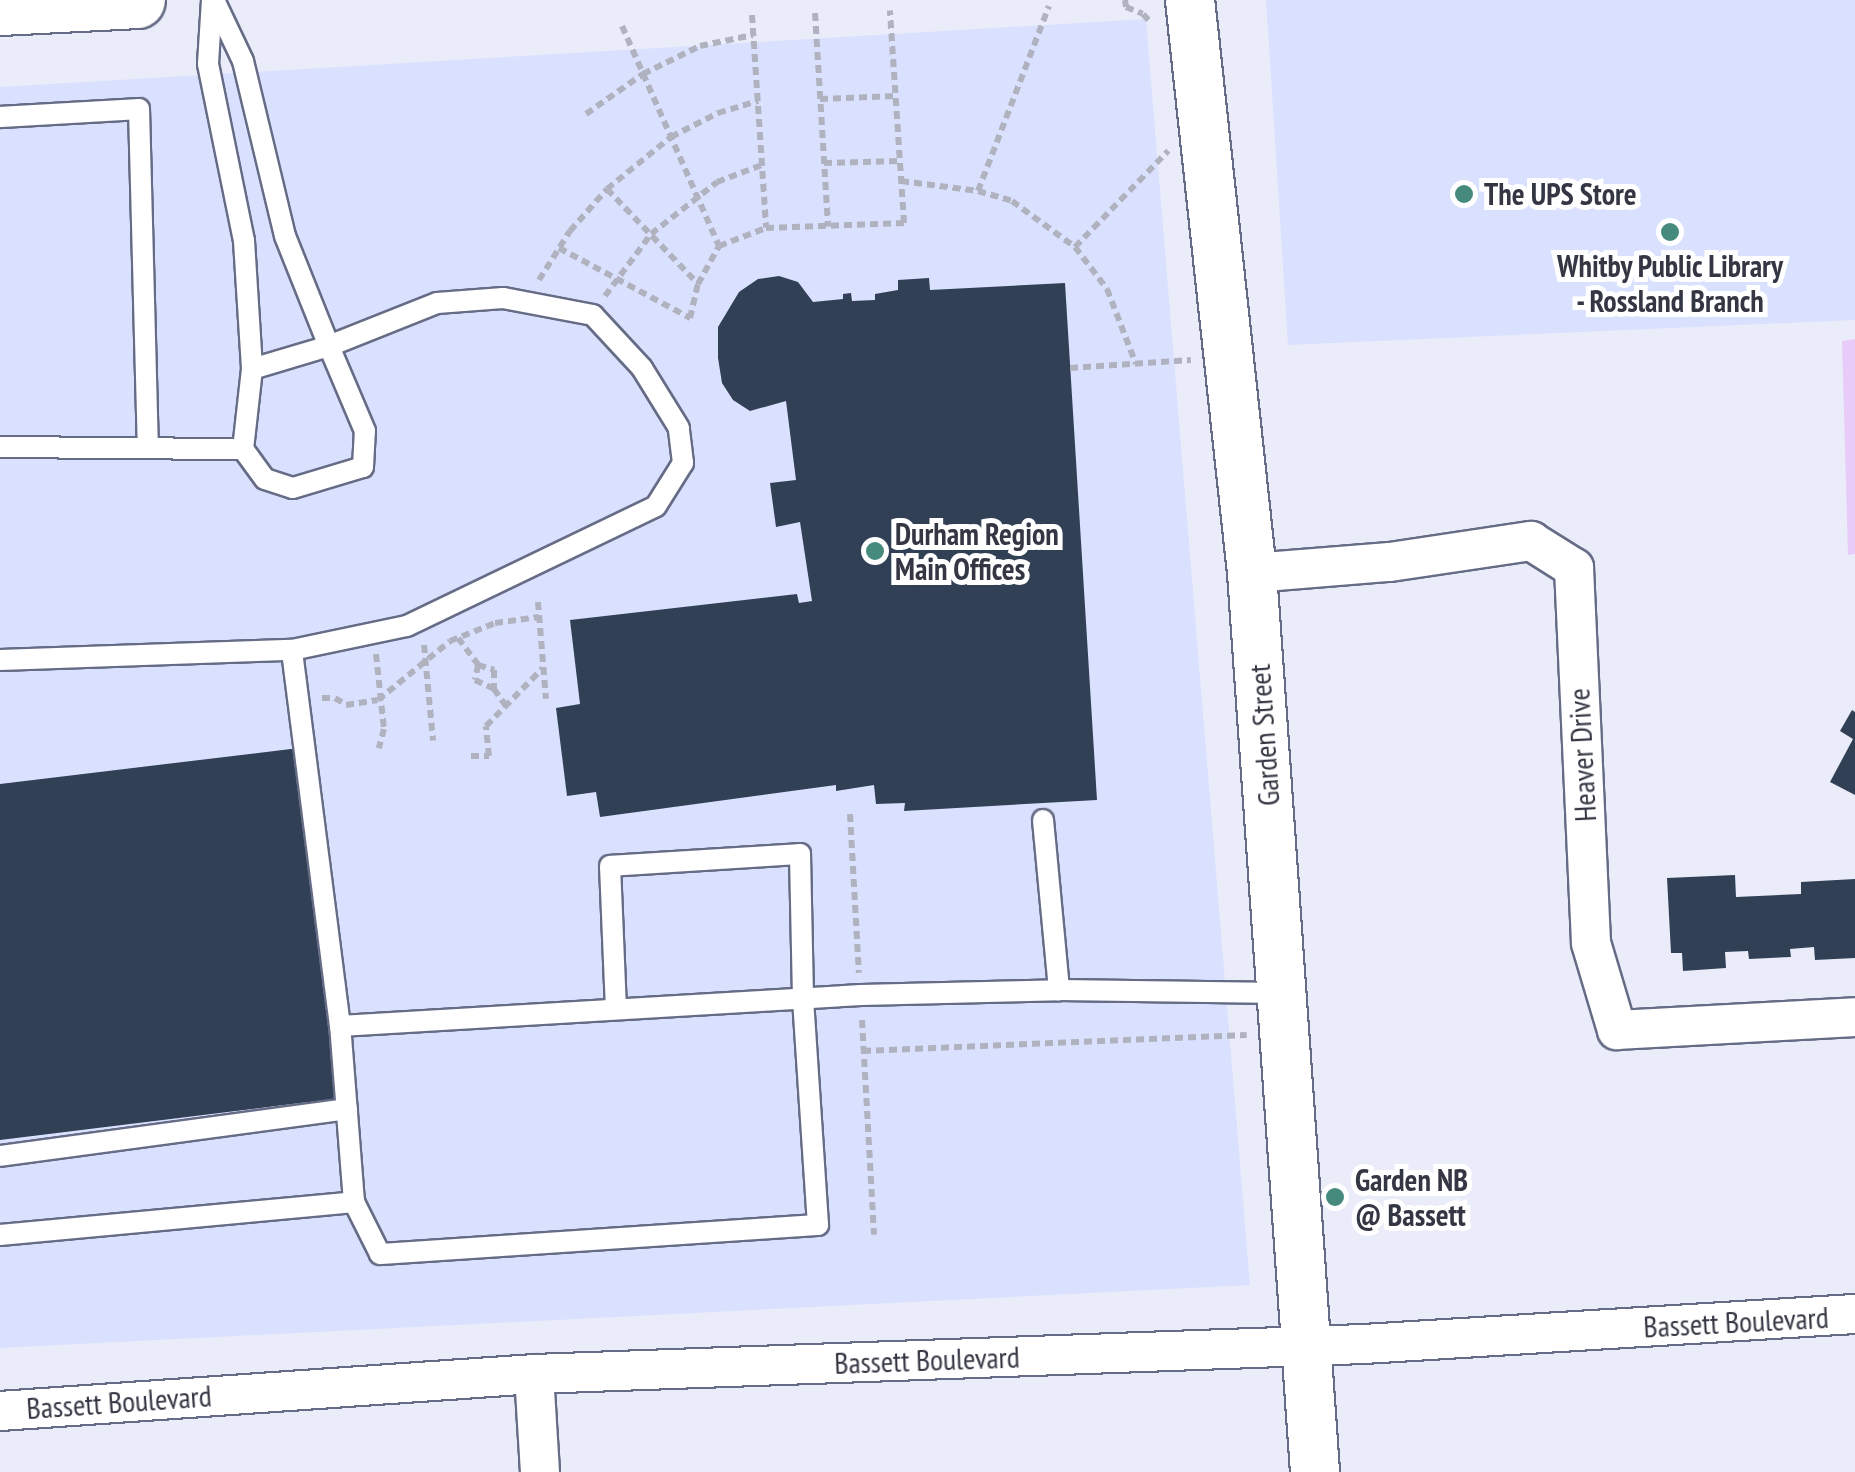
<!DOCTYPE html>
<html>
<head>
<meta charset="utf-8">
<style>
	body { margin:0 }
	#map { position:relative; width:1855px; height:1472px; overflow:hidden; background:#eaedf9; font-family:"PT Sans Narrow",sans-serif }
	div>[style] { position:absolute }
	.built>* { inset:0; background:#dae1fe }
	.green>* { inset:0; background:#e8cbf8 }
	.building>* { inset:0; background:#314055 }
	.path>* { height:6px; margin-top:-3px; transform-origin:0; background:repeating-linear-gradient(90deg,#b0b3bf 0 8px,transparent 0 13px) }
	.roads { filter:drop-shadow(2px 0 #666c86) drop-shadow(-2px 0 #666c86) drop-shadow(0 2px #666c86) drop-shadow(0 -2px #666c86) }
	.service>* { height:20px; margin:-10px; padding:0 10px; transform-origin:10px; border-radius:10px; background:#fff }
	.minor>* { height:38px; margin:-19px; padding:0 19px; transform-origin:19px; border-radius:19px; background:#fff }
	.tertiary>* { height:48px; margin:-24px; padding:0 24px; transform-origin:24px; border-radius:24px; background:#fff }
	.secondary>* { height:55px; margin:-27.5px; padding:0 27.5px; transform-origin:27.5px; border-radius:27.5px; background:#fff }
	.dots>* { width:28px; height:28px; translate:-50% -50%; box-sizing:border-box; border:5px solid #fff; border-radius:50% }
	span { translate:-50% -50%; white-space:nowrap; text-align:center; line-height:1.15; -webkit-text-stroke:10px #fff; paint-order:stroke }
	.poi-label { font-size:30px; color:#343743; font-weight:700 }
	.left { translate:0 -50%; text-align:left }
	.street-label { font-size:30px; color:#343743 }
</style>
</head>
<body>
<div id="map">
	<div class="built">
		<div style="clip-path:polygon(1266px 0,1855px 0,1855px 320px,1288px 345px)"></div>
		<div style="clip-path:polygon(1146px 19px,1250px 1285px,0 1348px,0 87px)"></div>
	</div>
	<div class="green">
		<div style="clip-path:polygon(1855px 339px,1855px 554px,1848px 555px,1842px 341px)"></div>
	</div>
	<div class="building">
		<div style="clip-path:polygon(779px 276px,798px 282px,813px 302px,843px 299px,843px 294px,851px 293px,852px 301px,875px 300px,875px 294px,898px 290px,898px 280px,929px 278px,930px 290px,1065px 283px,1097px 800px,904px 811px,905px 803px,876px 804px,874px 785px,836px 791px,836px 785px,600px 817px,596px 792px,567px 796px,556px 708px,580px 704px,570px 620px,797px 594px,799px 603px,812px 601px,800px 522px,776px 527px,770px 483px,796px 480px,786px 401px,750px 411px,733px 400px,722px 383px,718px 358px,718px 327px,739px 292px,758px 279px)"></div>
		<div style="clip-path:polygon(1852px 710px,1855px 712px,1855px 795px,1830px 782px,1853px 739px,1840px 731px)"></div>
		<div style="clip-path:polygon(299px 748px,305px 801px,301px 801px,336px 1088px,344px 1105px,309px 1109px,308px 1102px,0 1140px,0 784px)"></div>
		<div style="clip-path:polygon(1735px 875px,1736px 897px,1801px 894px,1801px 882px,1855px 879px,1855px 958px,1815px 960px,1814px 947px,1790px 949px,1791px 957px,1749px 959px,1748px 951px,1725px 952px,1726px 968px,1683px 971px,1682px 953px,1671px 953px,1667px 878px)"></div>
	</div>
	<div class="path">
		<div style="left:1125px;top:0;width:7px;rotate:82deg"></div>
		<div style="left:1126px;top:7px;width:18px;rotate:22deg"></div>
		<div style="left:1143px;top:14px;width:13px;rotate:48deg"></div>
		<div style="left:815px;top:13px;width:214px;rotate:86.5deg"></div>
		<div style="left:752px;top:15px;width:213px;rotate:86.2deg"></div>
		<div style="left:622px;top:26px;width:240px;rotate:66.2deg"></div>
		<div style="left:820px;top:99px;width:76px;rotate:-2.3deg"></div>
		<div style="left:586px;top:114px;width:70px;rotate:-35.1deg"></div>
		<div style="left:643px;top:74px;width:64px;rotate:-26.2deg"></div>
		<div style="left:700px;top:46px;width:54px;rotate:-11.7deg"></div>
		<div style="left:824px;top:163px;width:76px;rotate:-1.5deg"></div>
		<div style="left:901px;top:181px;width:78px;rotate:7.4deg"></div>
		<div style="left:978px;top:191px;width:35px;rotate:16deg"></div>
		<div style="left:1012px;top:201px;width:78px;rotate:36.1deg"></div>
		<div style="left:1075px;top:247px;width:53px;rotate:52.7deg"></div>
		<div style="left:1107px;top:289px;width:80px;rotate:68.9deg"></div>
		<div style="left:607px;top:189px;width:132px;rotate:46.2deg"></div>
		<div style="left:978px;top:191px;width:198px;rotate:-69deg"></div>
		<div style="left:1075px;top:247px;width:134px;rotate:-45.9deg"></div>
		<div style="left:559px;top:248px;width:149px;rotate:28.1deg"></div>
		<div style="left:690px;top:318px;width:35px;rotate:-77deg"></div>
		<div style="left:698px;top:284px;width:43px;rotate:-61.1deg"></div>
		<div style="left:719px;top:246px;width:50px;rotate:-21deg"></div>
		<div style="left:766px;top:228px;width:138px;rotate:-2.1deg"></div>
		<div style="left:904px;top:223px;width:213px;rotate:-93.8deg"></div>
		<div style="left:539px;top:280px;width:58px;rotate:-57.7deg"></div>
		<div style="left:570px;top:231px;width:56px;rotate:-48.6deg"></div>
		<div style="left:607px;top:189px;width:82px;rotate:-39.1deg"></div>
		<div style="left:671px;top:137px;width:53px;rotate:-27.1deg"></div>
		<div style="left:718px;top:113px;width:42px;rotate:-16.7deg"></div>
		<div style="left:605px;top:296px;width:77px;rotate:-53.4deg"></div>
		<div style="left:651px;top:234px;width:84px;rotate:-38.2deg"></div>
		<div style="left:717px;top:182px;width:48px;rotate:-20.7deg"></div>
		<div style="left:1070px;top:368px;width:121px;rotate:-3.8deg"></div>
		<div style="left:538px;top:602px;width:97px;rotate:85.3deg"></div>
		<div style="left:458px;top:638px;width:34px;rotate:53deg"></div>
		<div style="left:478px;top:665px;width:15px;rotate:101deg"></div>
		<div style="left:475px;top:680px;width:21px;rotate:25deg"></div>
		<div style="left:494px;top:689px;width:21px;rotate:55deg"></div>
		<div style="left:424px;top:645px;width:96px;rotate:84.6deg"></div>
		<div style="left:376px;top:654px;width:75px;rotate:83.9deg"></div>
		<div style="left:384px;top:729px;width:20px;rotate:105deg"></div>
		<div style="left:478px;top:665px;width:17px;rotate:17deg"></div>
		<div style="left:494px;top:670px;width:19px;rotate:90deg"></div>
		<div style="left:322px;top:698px;width:13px"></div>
		<div style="left:335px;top:698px;width:13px;rotate:32deg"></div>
		<div style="left:346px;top:705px;width:32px;rotate:-9deg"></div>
		<div style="left:378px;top:700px;width:93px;rotate:-39.3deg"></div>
		<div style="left:450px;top:641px;width:48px;rotate:-21.8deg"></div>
		<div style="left:495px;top:623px;width:44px;rotate:-7.8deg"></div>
		<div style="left:471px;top:756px;width:18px"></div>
		<div style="left:489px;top:756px;width:30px;rotate:-96deg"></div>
		<div style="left:486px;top:726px;width:81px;rotate:-45.5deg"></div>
		<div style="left:850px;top:814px;width:159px;rotate:86.8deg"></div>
		<div style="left:862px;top:1020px;width:215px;rotate:86.8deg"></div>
		<div style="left:863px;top:1051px;width:384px;rotate:-2.4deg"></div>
	</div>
	<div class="roads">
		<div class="service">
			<div style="left:212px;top:0;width:64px;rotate:93.6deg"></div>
			<div style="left:208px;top:64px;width:181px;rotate:78.5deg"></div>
			<div style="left:244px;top:241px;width:128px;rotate:86.4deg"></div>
			<div style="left:0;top:117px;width:139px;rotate:-3.3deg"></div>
			<div style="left:139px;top:109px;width:339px;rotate:88.5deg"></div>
			<div style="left:0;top:447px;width:243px;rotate:0.5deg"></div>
			<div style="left:0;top:660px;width:292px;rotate:-2deg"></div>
			<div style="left:292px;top:650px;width:117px;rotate:-11.8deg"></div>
			<div style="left:407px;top:626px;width:276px;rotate:-25.7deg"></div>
			<div style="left:656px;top:506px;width:51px;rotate:-57.9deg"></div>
			<div style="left:683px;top:463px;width:35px;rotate:-97deg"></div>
			<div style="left:679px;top:428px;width:70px;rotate:-121.7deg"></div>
			<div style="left:642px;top:368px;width:72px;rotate:-132.8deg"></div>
			<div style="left:593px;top:315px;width:92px;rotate:-169.3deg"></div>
			<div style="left:503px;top:298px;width:66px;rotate:175.7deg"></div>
			<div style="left:437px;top:303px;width:116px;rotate:158.3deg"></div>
			<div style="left:329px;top:346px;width:80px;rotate:163.4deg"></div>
			<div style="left:252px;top:369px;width:81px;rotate:96.4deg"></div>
			<div style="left:243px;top:449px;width:37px;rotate:54deg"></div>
			<div style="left:265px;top:479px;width:29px;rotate:18deg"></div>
			<div style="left:293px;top:488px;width:73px;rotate:-16.7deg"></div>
			<div style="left:363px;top:467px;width:36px;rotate:-87deg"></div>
			<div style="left:365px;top:431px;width:92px;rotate:-113deg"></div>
			<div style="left:329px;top:346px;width:118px;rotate:-111.8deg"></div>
			<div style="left:285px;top:236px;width:180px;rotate:-103.5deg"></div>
			<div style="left:243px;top:61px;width:68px;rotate:-115.4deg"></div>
			<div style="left:1043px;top:820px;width:171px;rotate:84.6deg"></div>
			<div style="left:340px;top:1026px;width:522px;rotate:-3.41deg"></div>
			<div style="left:861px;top:995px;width:198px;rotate:-1.4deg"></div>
			<div style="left:1059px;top:990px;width:222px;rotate:0.8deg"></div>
			<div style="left:0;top:1156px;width:350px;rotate:-7.7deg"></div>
			<div style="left:354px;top:1202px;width:58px;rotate:63.4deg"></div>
			<div style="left:380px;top:1254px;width:439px;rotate:-3.8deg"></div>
			<div style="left:818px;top:1225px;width:227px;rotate:-93.8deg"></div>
			<div style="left:803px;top:998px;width:144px;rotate:-91.2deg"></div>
			<div style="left:800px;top:854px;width:190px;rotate:176.4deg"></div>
			<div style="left:610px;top:866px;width:143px;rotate:87.6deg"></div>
			<div style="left:0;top:1235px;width:356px;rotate:-5.3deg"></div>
			<div style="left:354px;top:1202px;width:177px;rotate:-94.5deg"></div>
			<div style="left:340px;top:1026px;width:379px;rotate:-97.3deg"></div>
		</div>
		<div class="minor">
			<div style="left:1252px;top:573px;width:138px;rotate:-4.6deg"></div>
			<div style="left:1390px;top:562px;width:143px;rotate:-8.5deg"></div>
			<div style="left:1531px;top:541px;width:51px;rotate:32.1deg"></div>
			<div style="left:1574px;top:568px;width:375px;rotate:87.4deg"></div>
			<div style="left:1591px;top:943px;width:91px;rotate:73.4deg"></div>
			<div style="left:1617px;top:1030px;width:238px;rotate:-3.1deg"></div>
			<div style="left:534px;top:1374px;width:98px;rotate:86.5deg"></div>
			<div style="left:0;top:1411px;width:535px;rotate:-3.96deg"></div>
			<div style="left:534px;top:1374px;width:831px;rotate:-2.07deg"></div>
			<div style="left:1364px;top:1344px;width:492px;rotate:-3.5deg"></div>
		</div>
		<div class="tertiary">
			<div style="left:1190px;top:0;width:576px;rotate:83.82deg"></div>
			<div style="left:1252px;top:573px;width:901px;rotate:85.99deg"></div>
		</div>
		<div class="secondary">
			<div style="left:0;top:7px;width:137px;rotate:-2.9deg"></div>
		</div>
	</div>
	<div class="dots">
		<div style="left:1464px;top:194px;background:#468a7e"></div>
		<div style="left:1670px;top:232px;background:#468a7e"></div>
		<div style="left:875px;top:551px;background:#468a7e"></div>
		<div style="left:1335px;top:1197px;background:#468a7e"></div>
	</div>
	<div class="poi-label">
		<span class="left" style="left:1484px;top:194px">The UPS Store</span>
		<span style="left:1670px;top:283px">Whitby Public Library<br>- Rossland Branch</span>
		<span class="left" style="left:895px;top:551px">Durham Region<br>Main Offices</span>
		<span class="left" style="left:1355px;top:1197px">Garden NB<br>@ Bassett</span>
	</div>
	<div class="street-label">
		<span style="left:1264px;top:735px;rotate:-94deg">Garden Street</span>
		<span style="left:1582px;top:755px;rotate:-93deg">Heaver Drive</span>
		<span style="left:1736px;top:1322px;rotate:-3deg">Bassett Boulevard</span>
		<span style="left:927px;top:1360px;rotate:-2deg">Bassett Boulevard</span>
		<span style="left:119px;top:1402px;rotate:-4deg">Bassett Boulevard</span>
	</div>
</div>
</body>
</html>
